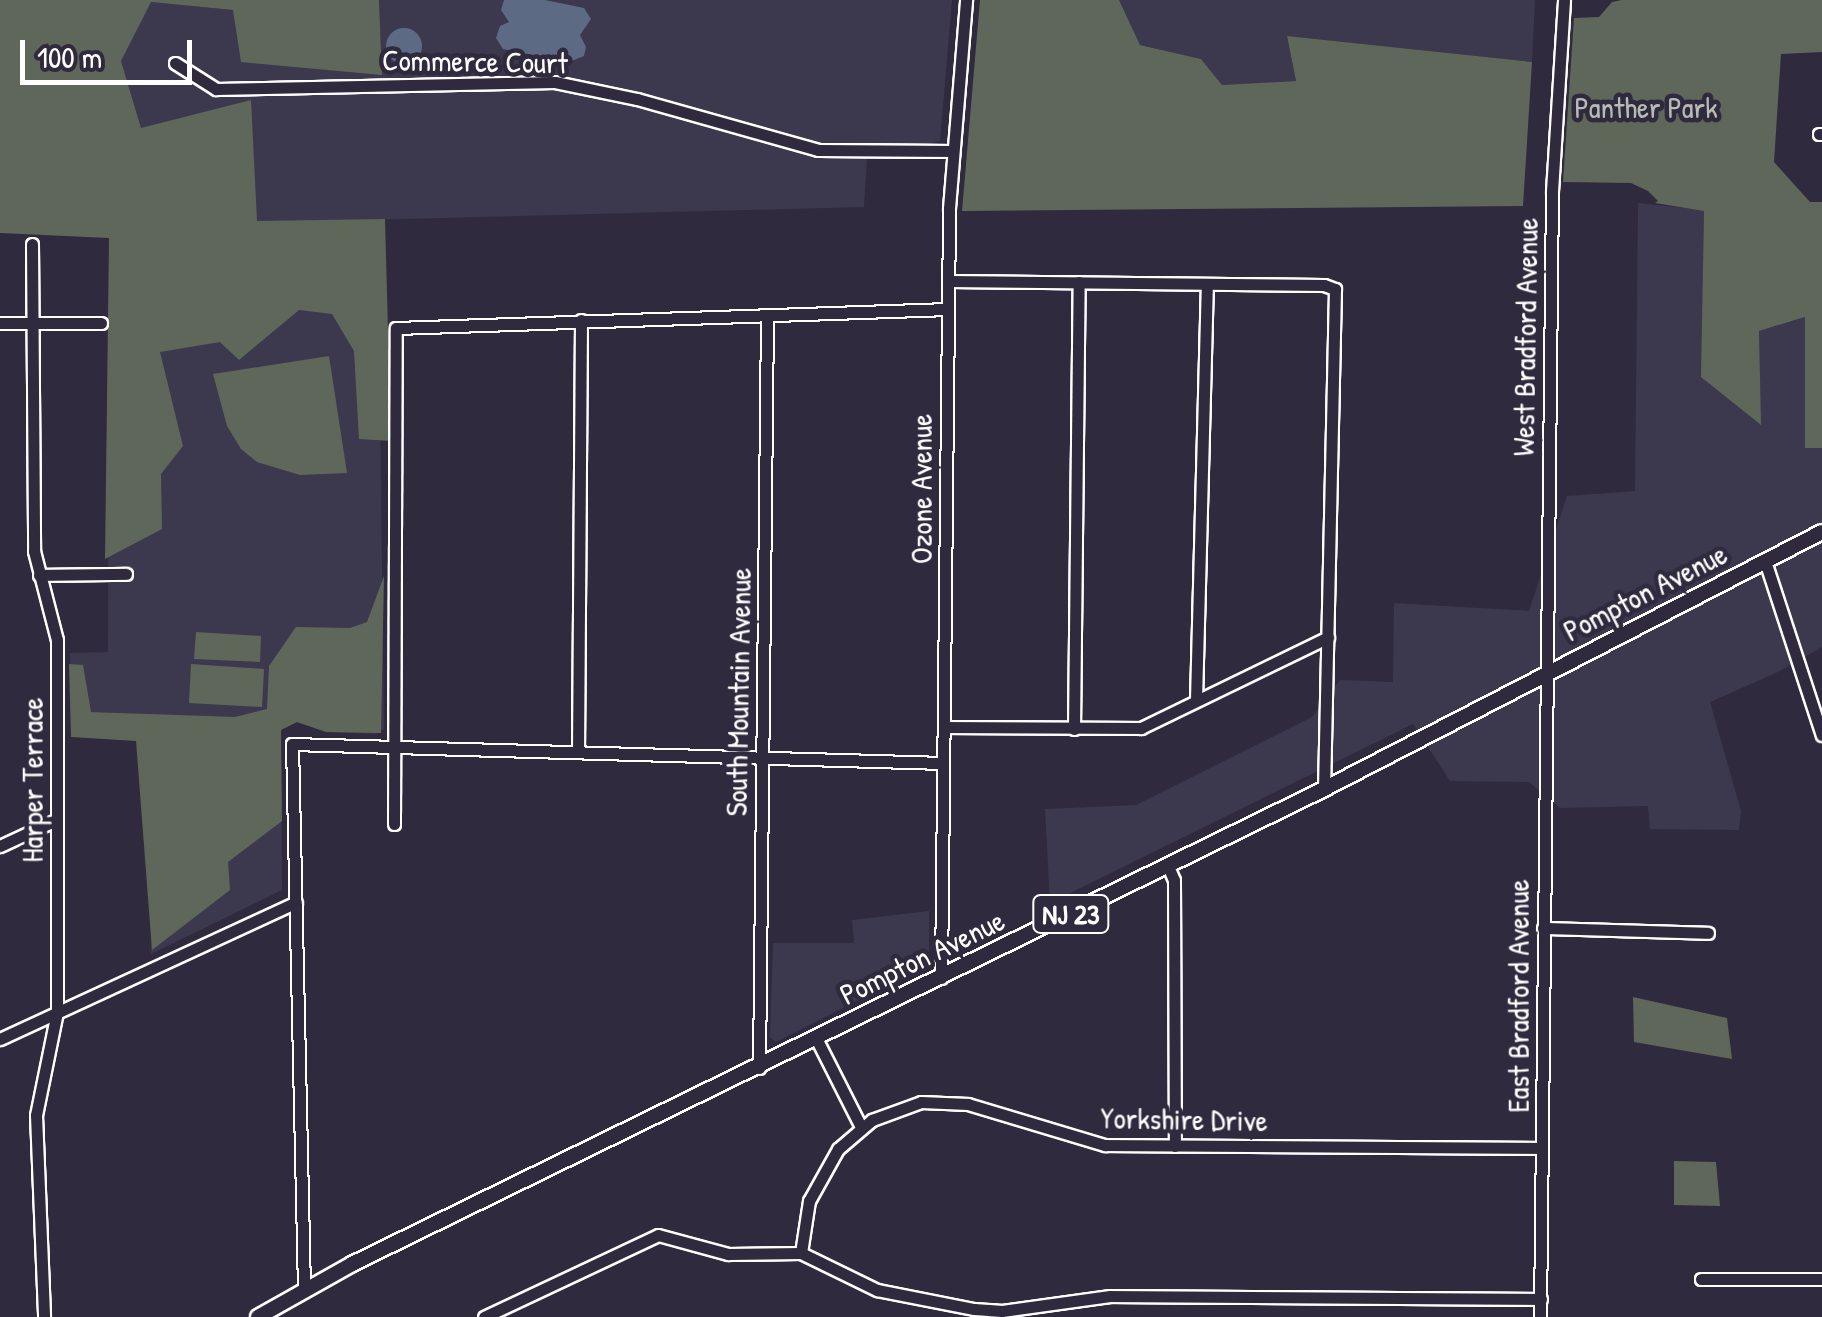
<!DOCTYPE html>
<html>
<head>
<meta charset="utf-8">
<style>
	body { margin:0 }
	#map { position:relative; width:1822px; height:1317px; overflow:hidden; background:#2f2a3d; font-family:"Patrick Hand",sans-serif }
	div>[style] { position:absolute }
	.built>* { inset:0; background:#3c394f }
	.green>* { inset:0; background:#5f675a }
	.water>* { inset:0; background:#5d6a84 }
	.round { border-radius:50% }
	.roads { filter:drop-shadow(2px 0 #fff) drop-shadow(-2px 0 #fff) drop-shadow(0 2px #fff) drop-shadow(0 -2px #fff) }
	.minor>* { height:11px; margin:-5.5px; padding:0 5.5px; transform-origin:5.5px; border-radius:5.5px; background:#2f2a3d }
	.major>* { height:14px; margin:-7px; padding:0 7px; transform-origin:7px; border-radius:7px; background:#2f2a3d }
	span { translate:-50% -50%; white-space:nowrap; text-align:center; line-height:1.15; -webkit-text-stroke:9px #2f2a3d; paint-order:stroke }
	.shield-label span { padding:2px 8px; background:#2f2a3d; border:2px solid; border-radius:8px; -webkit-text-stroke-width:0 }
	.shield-label { font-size:28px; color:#fff; font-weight:700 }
	.street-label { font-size:30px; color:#fff }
	.park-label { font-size:30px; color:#b7bbb5 }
	.scale { position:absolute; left:20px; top:40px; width:172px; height:45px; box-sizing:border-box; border:5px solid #fff; border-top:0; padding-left:12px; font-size:30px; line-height:35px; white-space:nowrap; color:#fff; -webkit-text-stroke:8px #2f2a3d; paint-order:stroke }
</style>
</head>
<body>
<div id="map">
	<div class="built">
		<div style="clip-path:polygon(379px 0,952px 0,940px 141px,867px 159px,864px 207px,249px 223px,141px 128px,121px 61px,150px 2px,233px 10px,382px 74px)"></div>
		<div style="clip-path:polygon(1119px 0,1535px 0,1532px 62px,1287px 36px,1296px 81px,1222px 85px,1201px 59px,1140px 45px)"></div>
		<div style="clip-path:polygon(1638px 203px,1704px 210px,1702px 377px,1760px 424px,1759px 331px,1806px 317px,1805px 447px,1822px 448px,1822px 647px,1778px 672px,1710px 702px,1741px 811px,1739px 830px,1650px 829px,1648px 806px,1560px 808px,1529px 782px,1450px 781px,1413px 724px,1050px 903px,1045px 809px,1136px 805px,1312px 717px,1340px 680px,1393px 682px,1394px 603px,1529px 611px,1567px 496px,1635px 491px)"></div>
		<div style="clip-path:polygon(378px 243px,384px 729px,375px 734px,326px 732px,297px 722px,281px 730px,282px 890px,151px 954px,153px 781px,141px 714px,72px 711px,70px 653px,108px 652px,109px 247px)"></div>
		<div style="clip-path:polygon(929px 911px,929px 964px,776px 1042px,770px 1037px,773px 943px,854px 943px,852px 920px)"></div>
	</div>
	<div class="green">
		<div style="clip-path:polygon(0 0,379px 0,382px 75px,241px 62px,233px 10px,151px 2px,121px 61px,141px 128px,251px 100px,257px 221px,385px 219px,391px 441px,359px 439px,354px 351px,332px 314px,299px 310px,239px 360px,220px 342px,160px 352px,183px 446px,161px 474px,162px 529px,105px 559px,109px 238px,0 233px)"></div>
		<div style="clip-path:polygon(980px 0,1119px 0,1140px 45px,1201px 59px,1222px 85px,1296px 81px,1287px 36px,1532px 62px,1523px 206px,962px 211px)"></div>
		<div style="clip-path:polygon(1622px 0,1822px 0,1822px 52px,1781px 54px,1774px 162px,1810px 202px,1822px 202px,1822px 448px,1805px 448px,1805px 317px,1759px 331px,1761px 425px,1701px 377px,1704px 211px,1655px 203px,1658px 201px,1648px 191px,1631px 183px,1563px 182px,1574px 18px,1599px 17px,1612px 2px)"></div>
		<div style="clip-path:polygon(329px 356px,347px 473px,300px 475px,257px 462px,241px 449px,227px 426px,213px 374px)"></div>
		<div style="clip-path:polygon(384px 576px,381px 733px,326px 732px,297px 722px,281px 730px,282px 821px,228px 862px,230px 890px,152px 950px,136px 741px,71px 737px,69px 664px,83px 665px,91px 712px,235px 717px,267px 709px,269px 666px,296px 627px,350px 628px,367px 622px)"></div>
		<div style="clip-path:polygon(196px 632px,261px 636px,260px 662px,194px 659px)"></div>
		<div style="clip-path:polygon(191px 664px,264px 669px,262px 707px,189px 703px)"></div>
		<div style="clip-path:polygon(1633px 997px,1727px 1018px,1732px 1059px,1634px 1042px)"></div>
		<div style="clip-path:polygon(1674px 1161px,1716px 1162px,1720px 1206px,1674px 1205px)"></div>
	</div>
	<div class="water">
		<div style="clip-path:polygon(504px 0,545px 0,584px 8px,591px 19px,580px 35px,586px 47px,584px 56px,569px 62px,503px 49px,496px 38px,500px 26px,509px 22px,501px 10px)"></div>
		<div class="round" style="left:386px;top:28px;width:36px;height:36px"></div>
	</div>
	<div class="roads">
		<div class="minor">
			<div style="left:175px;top:63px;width:49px;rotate:32.4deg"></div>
			<div style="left:216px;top:89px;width:339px;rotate:-1.2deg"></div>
			<div style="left:555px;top:82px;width:84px;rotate:11.7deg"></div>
			<div style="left:637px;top:99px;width:188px;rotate:15.7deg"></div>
			<div style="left:818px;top:150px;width:135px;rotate:0.4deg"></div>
			<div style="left:1819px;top:134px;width:3px"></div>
			<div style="left:32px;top:244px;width:307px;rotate:89.6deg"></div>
			<div style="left:34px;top:551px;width:92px;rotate:75.5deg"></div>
			<div style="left:57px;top:640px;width:372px;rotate:90deg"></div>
			<div style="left:57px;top:1012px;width:105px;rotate:101.5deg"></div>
			<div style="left:36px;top:1115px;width:202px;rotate:87.7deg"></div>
			<div style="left:948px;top:281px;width:376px;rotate:0.6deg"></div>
			<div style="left:1324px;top:285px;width:12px;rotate:20deg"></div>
			<div style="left:1335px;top:289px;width:500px;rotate:91.26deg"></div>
			<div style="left:0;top:323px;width:101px"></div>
			<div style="left:1765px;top:561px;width:183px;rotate:71.9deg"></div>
			<div style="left:39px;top:575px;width:87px;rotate:-0.7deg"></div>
			<div style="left:1196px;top:700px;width:416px;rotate:-88.5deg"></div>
			<div style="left:944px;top:727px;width:197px;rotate:0.3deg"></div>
			<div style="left:1141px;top:728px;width:208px;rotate:-25.9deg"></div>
			<div style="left:1074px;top:729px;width:447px;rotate:-89.4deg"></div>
			<div style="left:578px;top:752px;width:432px;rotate:-89.6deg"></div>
			<div style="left:394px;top:824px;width:496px;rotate:-89.8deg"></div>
			<div style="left:396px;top:328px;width:551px;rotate:-1.97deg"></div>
			<div style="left:0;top:846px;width:62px;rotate:-24.9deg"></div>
			<div style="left:1168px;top:866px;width:15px;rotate:67deg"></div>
			<div style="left:1174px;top:880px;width:266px;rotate:89.8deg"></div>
			<div style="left:1543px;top:928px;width:165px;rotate:1.7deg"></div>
			<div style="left:941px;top:978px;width:770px;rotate:-89.4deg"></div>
			<div style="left:949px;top:208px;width:209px;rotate:-85.3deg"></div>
			<div style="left:0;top:1039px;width:326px;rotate:-24.8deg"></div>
			<div style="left:817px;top:1040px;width:97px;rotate:63.2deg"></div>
			<div style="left:759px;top:1068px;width:753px;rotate:-89.39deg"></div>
			<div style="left:801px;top:1253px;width:53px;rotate:-81.3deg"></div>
			<div style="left:809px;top:1201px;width:60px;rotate:-60.9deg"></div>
			<div style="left:838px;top:1149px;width:45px;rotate:-40.5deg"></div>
			<div style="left:872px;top:1120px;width:52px;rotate:-20.2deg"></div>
			<div style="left:921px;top:1102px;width:47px;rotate:2.4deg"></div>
			<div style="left:968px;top:1104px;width:143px;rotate:16.7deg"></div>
			<div style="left:1105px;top:1145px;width:437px;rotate:0.4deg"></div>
			<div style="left:1701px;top:1279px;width:121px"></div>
			<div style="left:304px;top:1289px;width:545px;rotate:-91.26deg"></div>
			<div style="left:292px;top:744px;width:651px;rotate:1.67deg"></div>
			<div style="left:484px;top:1317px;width:192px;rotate:-25.2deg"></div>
			<div style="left:658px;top:1235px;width:73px;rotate:15.2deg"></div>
			<div style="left:728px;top:1254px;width:73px;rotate:-0.8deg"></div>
			<div style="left:801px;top:1253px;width:85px;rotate:26deg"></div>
			<div style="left:877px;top:1290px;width:99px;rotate:11.1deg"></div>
			<div style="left:974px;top:1309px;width:28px;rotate:4deg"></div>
			<div style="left:1002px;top:1311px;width:109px;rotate:-7.9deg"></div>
			<div style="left:1110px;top:1296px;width:431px;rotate:0.4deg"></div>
			<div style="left:1540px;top:1317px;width:1126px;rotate:-89.39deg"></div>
			<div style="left:1552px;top:191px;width:191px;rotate:-86.4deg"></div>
		</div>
		<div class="major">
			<div style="left:258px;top:1317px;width:108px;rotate:-29.4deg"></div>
			<div style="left:352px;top:1264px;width:1082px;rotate:-26.04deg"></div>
			<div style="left:1324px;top:789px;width:560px;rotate:-27.3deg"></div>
		</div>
	</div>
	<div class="shield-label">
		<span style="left:1071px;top:914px">NJ 23</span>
	</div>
	<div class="street-label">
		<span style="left:475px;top:61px;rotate:1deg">Commerce Court</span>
		<span style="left:1525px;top:337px;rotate:-89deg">West Bradford Avenue</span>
		<span style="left:921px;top:489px;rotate:-90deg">Ozone Avenue</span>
		<span style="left:1645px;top:592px;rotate:-27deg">Pompton Avenue</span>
		<span style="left:738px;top:692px;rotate:-89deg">South Mountain Avenue</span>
		<span style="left:32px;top:780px;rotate:-90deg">Harper Terrace</span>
		<span style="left:922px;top:957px;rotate:-26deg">Pompton Avenue</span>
		<span style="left:1518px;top:996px;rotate:-90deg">East Bradford Avenue</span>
		<span style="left:1184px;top:1119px;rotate:1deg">Yorkshire Drive</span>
	</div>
	<div class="park-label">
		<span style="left:1646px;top:107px">Panther Park</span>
	</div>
	<div class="scale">100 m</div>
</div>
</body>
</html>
